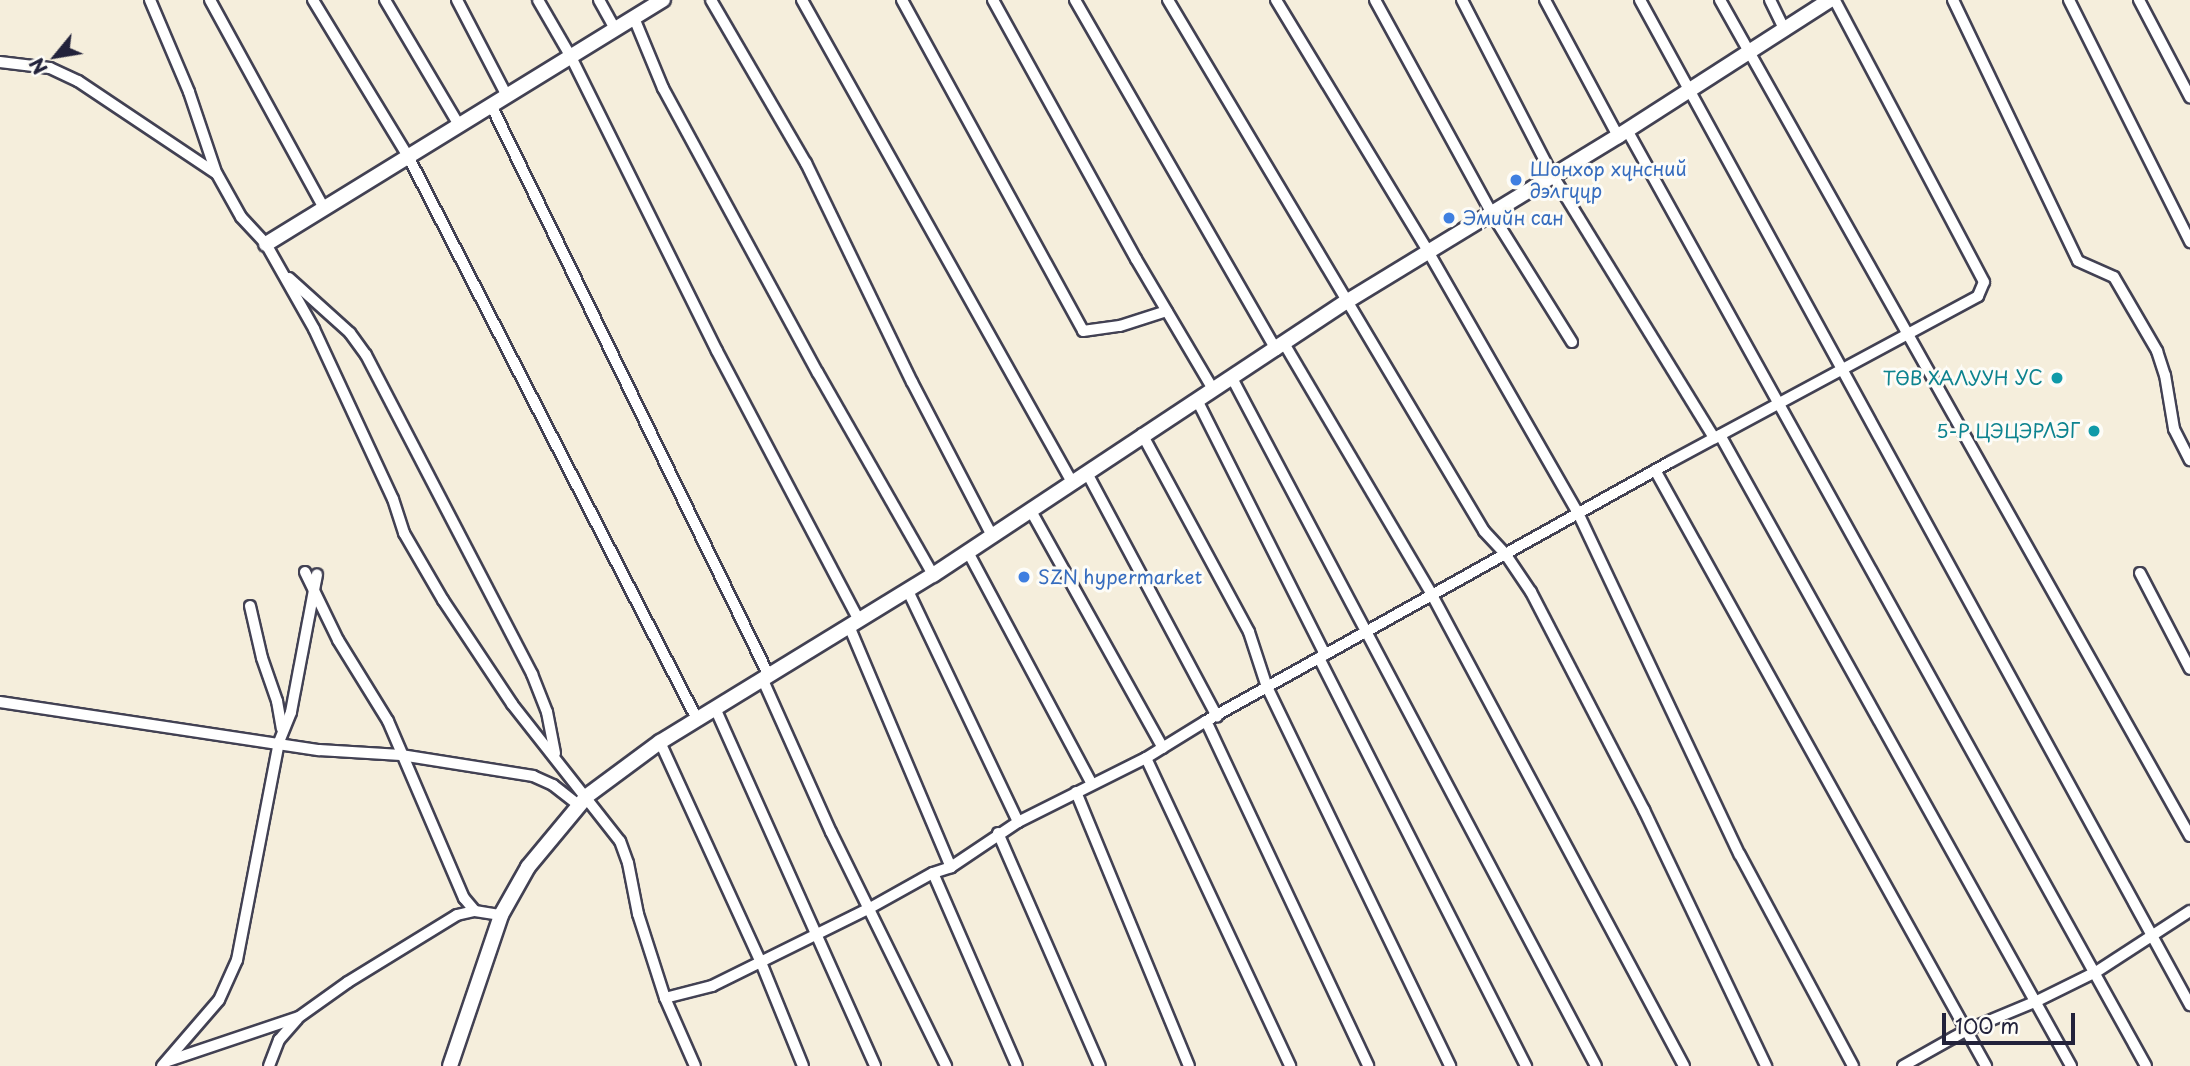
<!DOCTYPE html>
<html>
<head>
<meta charset="utf-8">
<style>
	body { margin:0 }
	#map { position:relative; width:2190px; height:1066px; overflow:hidden; background:#f5eedc; font-family:"Playpen Sans",sans-serif }
	div>[style] { position:absolute }
	.roads { filter:drop-shadow(2px 0 #424153) drop-shadow(-2px 0 #424153) drop-shadow(0 2px #424153) drop-shadow(0 -2px #424153) }
	.minor>* { height:10px; margin:-5px; padding:0 5px; transform-origin:5px; border-radius:5px; background:#fff }
	.secondary>* { height:14px; margin:-7px; padding:0 7px; transform-origin:7px; border-radius:7px; background:#fff }
	.primary>* { height:14px; margin:-7px; padding:0 7px; transform-origin:7px; border-radius:7px; background:#fff }
	.dots>* { width:19px; height:19px; translate:-50% -50%; box-sizing:border-box; border:4px solid #fdfcf7; border-radius:50% }
	span { translate:-50% -50%; white-space:nowrap; text-align:center; line-height:1.15; -webkit-text-stroke:6px #fdfcf7; paint-order:stroke }
	.shop-label { font-size:19px; color:#366cbe }
	.left { translate:0 -50%; text-align:left }
	.culture-label { font-size:19px; color:#0d838f }
	.right { translate:-100% -50%; text-align:right }
	.north { position:absolute; left:21px; top:21px; width:70px; height:70px; -webkit-text-stroke:5px #fdfcf7; paint-order:stroke; rotate:240deg; font-size:19px; font-weight:700; line-height:28px; text-align:center; color:#22223b }
	.north::after { content:''; display:block; margin:auto; width:24px; height:32px; background:#22223b; clip-path:polygon(50% 0,100% 100%,50% 72%,0 100%) }
	.scale { position:absolute; left:1942px; top:1013px; width:133px; height:32px; box-sizing:border-box; border:4px solid #22223b; border-top:0; padding-left:9px; font-size:21px; line-height:24px; white-space:nowrap; color:#22223b; -webkit-text-stroke:5px #fdfcf7; paint-order:stroke }
</style>
</head>
<body>
<div id="map">
	<div class="roads">
		<div class="minor">
			<div style="left:150px;top:0;width:100px;rotate:67deg"></div>
			<div style="left:189px;top:92px;width:84px;rotate:71.4deg"></div>
			<div style="left:210px;top:0;width:237px;rotate:61.3deg"></div>
			<div style="left:313px;top:0;width:185px;rotate:58.7deg"></div>
			<div style="left:409px;top:158px;width:631px;rotate:62.83deg"></div>
			<div style="left:385px;top:0;width:145px;rotate:59.4deg"></div>
			<div style="left:457px;top:0;width:108px;rotate:62.5deg"></div>
			<div style="left:538px;top:0;width:66px;rotate:59.9deg"></div>
			<div style="left:571px;top:57px;width:328px;rotate:63.6deg"></div>
			<div style="left:717px;top:351px;width:304px;rotate:62.2deg"></div>
			<div style="left:599px;top:0;width:33px;rotate:61deg"></div>
			<div style="left:711px;top:0;width:189px;rotate:59.8deg"></div>
			<div style="left:806px;top:163px;width:243px;rotate:64.2deg"></div>
			<div style="left:912px;top:382px;width:174px;rotate:62.5deg"></div>
			<div style="left:802px;top:0;width:555px;rotate:60.75deg"></div>
			<div style="left:902px;top:0;width:377px;rotate:61.3deg"></div>
			<div style="left:1083px;top:331px;width:37px;rotate:-8deg"></div>
			<div style="left:1120px;top:326px;width:49px;rotate:-17.7deg"></div>
			<div style="left:993px;top:0;width:296px;rotate:61.1deg"></div>
			<div style="left:1136px;top:259px;width:151px;rotate:59.4deg"></div>
			<div style="left:1075px;top:0;width:404px;rotate:60.1deg"></div>
			<div style="left:1168px;top:0;width:618px;rotate:59.24deg"></div>
			<div style="left:1484px;top:531px;width:33px;rotate:47deg"></div>
			<div style="left:1506px;top:555px;width:45px;rotate:56deg"></div>
			<div style="left:1531px;top:592px;width:246px;rotate:62.6deg"></div>
			<div style="left:1644px;top:810px;width:284px;rotate:64.5deg"></div>
			<div style="left:1276px;top:0;width:296px;rotate:58.8deg"></div>
			<div style="left:1429px;top:253px;width:300px;rotate:60.2deg"></div>
			<div style="left:1578px;top:513px;width:378px;rotate:64.7deg"></div>
			<div style="left:1740px;top:855px;width:239px;rotate:61.8deg"></div>
			<div style="left:1375px;top:0;width:244px;rotate:61.3deg"></div>
			<div style="left:1492px;top:214px;width:151px;rotate:58deg"></div>
			<div style="left:1462px;top:0;width:198px;rotate:62.7deg"></div>
			<div style="left:1553px;top:176px;width:308px;rotate:58.4deg"></div>
			<div style="left:1545px;top:0;width:154px;rotate:61.8deg"></div>
			<div style="left:1640px;top:0;width:1146px;rotate:61.31deg"></div>
			<div style="left:1720px;top:0;width:959px;rotate:60.66deg"></div>
			<div style="left:1770px;top:0;width:34px;rotate:64deg"></div>
			<div style="left:1953px;top:0;width:289px;rotate:64.4deg"></div>
			<div style="left:2078px;top:261px;width:39px;rotate:24deg"></div>
			<div style="left:2114px;top:277px;width:86px;rotate:59.8deg"></div>
			<div style="left:2157px;top:351px;width:25px;rotate:72deg"></div>
			<div style="left:2165px;top:375px;width:55px;rotate:80.5deg"></div>
			<div style="left:2174px;top:429px;width:35px;rotate:63deg"></div>
			<div style="left:2069px;top:0;width:271px;rotate:63.4deg"></div>
			<div style="left:2139px;top:0;width:110px;rotate:62.3deg"></div>
			<div style="left:634px;top:18px;width:76px;rotate:67.5deg"></div>
			<div style="left:663px;top:88px;width:324px;rotate:61.5deg"></div>
			<div style="left:818px;top:373px;width:232px;rotate:60.3deg"></div>
			<div style="left:0;top:62px;width:50px;rotate:6.8deg"></div>
			<div style="left:50px;top:68px;width:31px;rotate:25deg"></div>
			<div style="left:78px;top:81px;width:167px;rotate:33.8deg"></div>
			<div style="left:217px;top:174px;width:49px;rotate:60.8deg"></div>
			<div style="left:241px;top:217px;width:37px;rotate:47deg"></div>
			<div style="left:266px;top:244px;width:98px;rotate:60.5deg"></div>
			<div style="left:314px;top:329px;width:187px;rotate:65.1deg"></div>
			<div style="left:393px;top:499px;width:36px;rotate:72deg"></div>
			<div style="left:404px;top:533px;width:78px;rotate:59.8deg"></div>
			<div style="left:443px;top:600px;width:125px;rotate:56.4deg"></div>
			<div style="left:512px;top:704px;width:174px;rotate:51.8deg"></div>
			<div style="left:620px;top:841px;width:23px;rotate:70deg"></div>
			<div style="left:628px;top:863px;width:52px;rotate:78.9deg"></div>
			<div style="left:638px;top:914px;width:88px;rotate:72.2deg"></div>
			<div style="left:665px;top:998px;width:74px;rotate:66.2deg"></div>
			<div style="left:491px;top:105px;width:633px;rotate:64.04deg"></div>
			<div style="left:1627px;top:130px;width:1070px;rotate:60.99deg"></div>
			<div style="left:289px;top:278px;width:82px;rotate:42deg"></div>
			<div style="left:350px;top:333px;width:27px;rotate:54deg"></div>
			<div style="left:366px;top:355px;width:360px;rotate:62.5deg"></div>
			<div style="left:532px;top:674px;width:41px;rotate:68.5deg"></div>
			<div style="left:547px;top:712px;width:42px;rotate:79deg"></div>
			<div style="left:1285px;top:345px;width:290px;rotate:59.5deg"></div>
			<div style="left:1432px;top:595px;width:534px;rotate:61.85deg"></div>
			<div style="left:1232px;top:378px;width:778px;rotate:62.12deg"></div>
			<div style="left:1197px;top:400px;width:285px;rotate:63.3deg"></div>
			<div style="left:1142px;top:434px;width:225px;rotate:61.6deg"></div>
			<div style="left:1249px;top:632px;width:58px;rotate:71.9deg"></div>
			<div style="left:1267px;top:687px;width:421px;rotate:64.2deg"></div>
			<div style="left:1720px;top:435px;width:722px;rotate:60.91deg"></div>
			<div style="left:1655px;top:470px;width:682px;rotate:60.95deg"></div>
			<div style="left:1087px;top:473px;width:276px;rotate:61.9deg"></div>
			<div style="left:1031px;top:511px;width:271px;rotate:60.9deg"></div>
			<div style="left:968px;top:552px;width:263px;rotate:61.9deg"></div>
			<div style="left:305px;top:572px;width:76px;rotate:64.1deg"></div>
			<div style="left:338px;top:640px;width:95px;rotate:58.3deg"></div>
			<div style="left:388px;top:721px;width:193px;rotate:66.8deg"></div>
			<div style="left:464px;top:898px;width:17px;rotate:50deg"></div>
			<div style="left:2140px;top:573px;width:108px;rotate:62.5deg"></div>
			<div style="left:908px;top:591px;width:256px;rotate:64.5deg"></div>
			<div style="left:250px;top:606px;width:53px;rotate:77deg"></div>
			<div style="left:262px;top:658px;width:46px;rotate:70.8deg"></div>
			<div style="left:277px;top:701px;width:28px;rotate:80deg"></div>
			<div style="left:849px;top:626px;width:262px;rotate:67.1deg"></div>
			<div style="left:1319px;top:658px;width:458px;rotate:63.1deg"></div>
			<div style="left:762px;top:678px;width:169px;rotate:65.9deg"></div>
			<div style="left:831px;top:832px;width:261px;rotate:63.8deg"></div>
			<div style="left:0;top:702px;width:323px;rotate:8.6deg"></div>
			<div style="left:319px;top:750px;width:82px;rotate:3.5deg"></div>
			<div style="left:401px;top:755px;width:134px;rotate:9deg"></div>
			<div style="left:533px;top:776px;width:22px;rotate:24deg"></div>
			<div style="left:553px;top:785px;width:33px;rotate:38deg"></div>
			<div style="left:715px;top:708px;width:392px;rotate:65.9deg"></div>
			<div style="left:1206px;top:721px;width:381px;rotate:64.8deg"></div>
			<div style="left:660px;top:742px;width:240px;rotate:65.4deg"></div>
			<div style="left:760px;top:960px;width:114px;rotate:67.9deg"></div>
			<div style="left:1146px;top:758px;width:340px;rotate:64.9deg"></div>
			<div style="left:1076px;top:792px;width:296px;rotate:67.6deg"></div>
			<div style="left:998px;top:833px;width:254px;rotate:66.4deg"></div>
			<div style="left:933px;top:873px;width:210px;rotate:66.5deg"></div>
			<div style="left:665px;top:998px;width:49px;rotate:-14.3deg"></div>
			<div style="left:712px;top:986px;width:176px;rotate:-26.3deg"></div>
			<div style="left:870px;top:908px;width:72px;rotate:-29.1deg"></div>
			<div style="left:933px;top:873px;width:19px;rotate:-18deg"></div>
			<div style="left:951px;top:867px;width:81px;rotate:-33.9deg"></div>
			<div style="left:1018px;top:822px;width:143px;rotate:-26.6deg"></div>
			<div style="left:1146px;top:758px;width:70px;rotate:-31.7deg"></div>
			<div style="left:1206px;top:721px;width:531px;rotate:-29.17deg"></div>
			<div style="left:1670px;top:462px;width:350px;rotate:-28.3deg"></div>
			<div style="left:1978px;top:296px;width:15px;rotate:-67deg"></div>
			<div style="left:1984px;top:282px;width:319px;rotate:-117.9deg"></div>
			<div style="left:168px;top:1061px;width:138px;rotate:-18.6deg"></div>
			<div style="left:299px;top:1017px;width:60px;rotate:-35.5deg"></div>
			<div style="left:348px;top:982px;width:128px;rotate:-31.6deg"></div>
			<div style="left:457px;top:915px;width:18px;rotate:-13deg"></div>
			<div style="left:475px;top:911px;width:26px;rotate:9deg"></div>
			<div style="left:162px;top:1066px;width:87px;rotate:-49.2deg"></div>
			<div style="left:219px;top:1000px;width:44px;rotate:-65.8deg"></div>
			<div style="left:237px;top:960px;width:222px;rotate:-79.1deg"></div>
			<div style="left:279px;top:742px;width:32px;rotate:-68deg"></div>
			<div style="left:291px;top:712px;width:140px;rotate:-79.3deg"></div>
			<div style="left:269px;top:1066px;width:28px;rotate:-69deg"></div>
			<div style="left:279px;top:1040px;width:28px;rotate:-49deg"></div>
			<div style="left:1903px;top:1066px;width:73px;rotate:-29.4deg"></div>
			<div style="left:1967px;top:1030px;width:76px;rotate:-22.5deg"></div>
			<div style="left:2037px;top:1001px;width:66px;rotate:-26.2deg"></div>
			<div style="left:2096px;top:972px;width:112px;rotate:-33deg"></div>
		</div>
		<div class="secondary">
			<div style="left:266px;top:244px;width:466px;rotate:-31.6deg"></div>
		</div>
		<div class="primary">
			<div style="left:450px;top:1066px;width:159px;rotate:-71.3deg"></div>
			<div style="left:501px;top:915px;width:55px;rotate:-60.6deg"></div>
			<div style="left:528px;top:867px;width:92px;rotate:-50.3deg"></div>
			<div style="left:587px;top:796px;width:91px;rotate:-36.5deg"></div>
			<div style="left:660px;top:742px;width:320px;rotate:-31.5deg"></div>
			<div style="left:933px;top:575px;width:495px;rotate:-33.5deg"></div>
			<div style="left:1346px;top:302px;width:319px;rotate:-31.4deg"></div>
			<div style="left:1618px;top:136px;width:252px;rotate:-32.7deg"></div>
		</div>
	</div>
	<div class="dots">
		<div style="left:1516px;top:180px;background:#3f7fe0"></div>
		<div style="left:1449px;top:218px;background:#3f7fe0"></div>
		<div style="left:2057px;top:378px;background:#0f9aa8"></div>
		<div style="left:2094px;top:431px;background:#0f9aa8"></div>
		<div style="left:1024px;top:577px;background:#3f7fe0"></div>
	</div>
	<div class="shop-label">
		<span class="left" style="left:1530px;top:180px">Шонхор хүнсний<br>дэлгүүр</span>
		<span class="left" style="left:1463px;top:218px">Эмийн сан</span>
		<span class="left" style="left:1038px;top:577px">SZN hypermarket</span>
	</div>
	<div class="culture-label">
		<span class="right" style="left:2043px;top:378px">ТӨВ ХАЛУУН УС</span>
		<span class="right" style="left:2080px;top:431px">5-Р ЦЭЦЭРЛЭГ</span>
	</div>
	<div class="north">N</div>
	<div class="scale">100 m</div>
</div>
</body>
</html>
